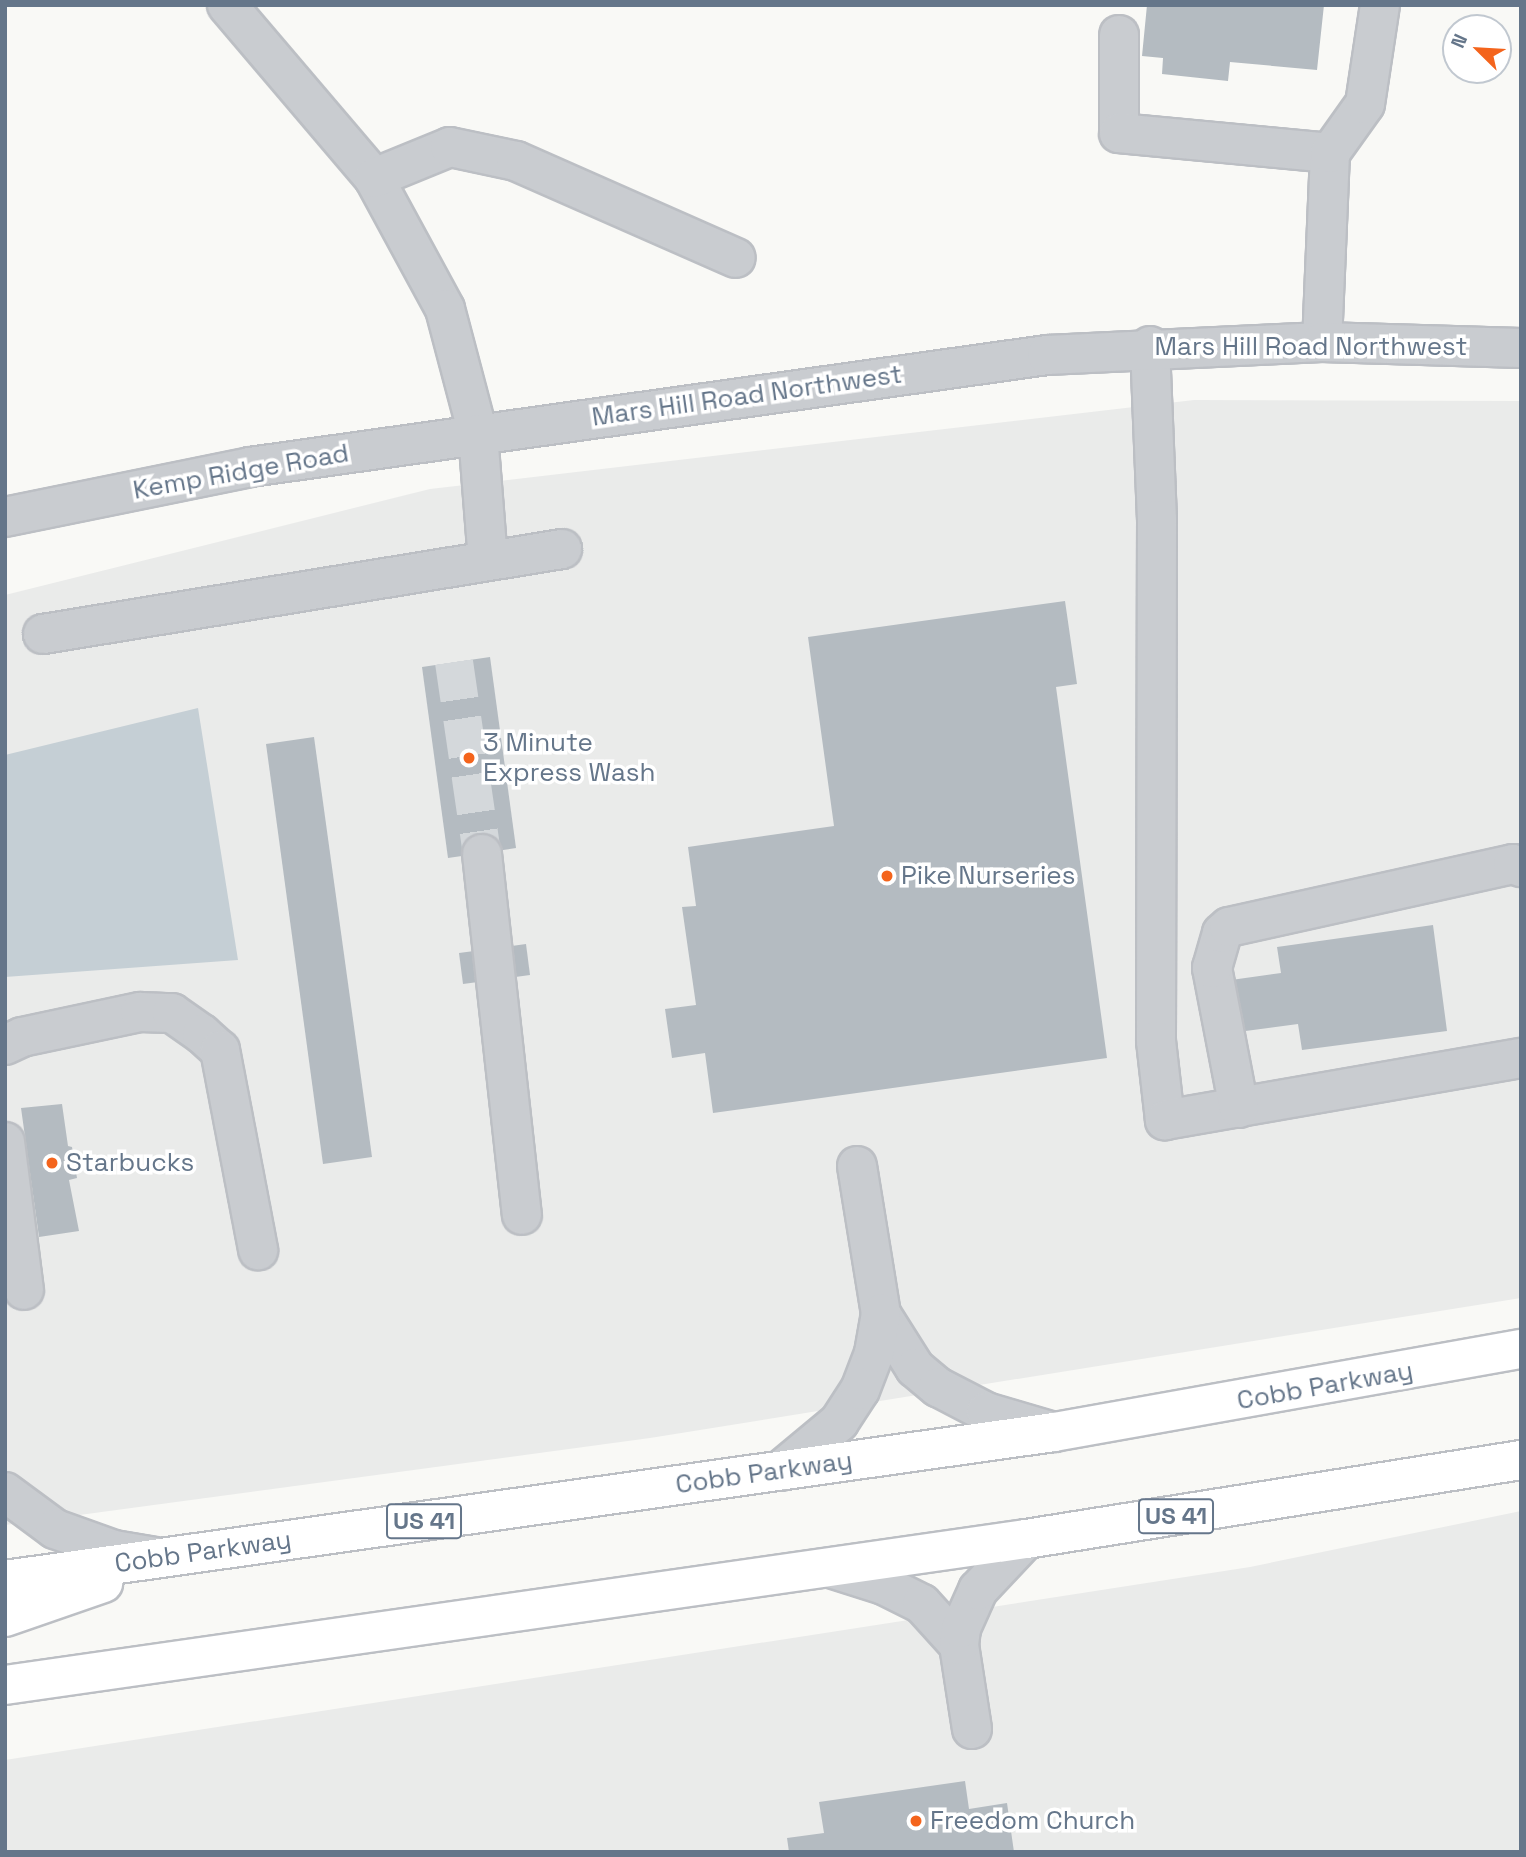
<!DOCTYPE html>
<html>
<head>
<meta charset="utf-8">
<style>
	body { margin:0 }
	#map { position:relative; width:1526px; height:1857px; overflow:hidden; background:#f9f9f6; font-family:"Space Grotesk",sans-serif }
	div>[style] { position:absolute }
	.built>* { inset:0; background:#eaebea }
	.water>* { inset:0; background:#c5cfd5 }
	.building>* { inset:0; background:#b4bbc1 }
	.minor-tunnel>* { height:38px; margin-top:-19px; transform-origin:0; background:repeating-linear-gradient(90deg,#d4d8db 0 38px,transparent 0 57px) }
	.roads { filter:drop-shadow(2px 0 #bcbfc4) drop-shadow(-2px 0 #bcbfc4) drop-shadow(0 2px #bcbfc4) drop-shadow(0 -2px #bcbfc4) }
	.minor>* { height:38px; margin:-19px; padding:0 19px; transform-origin:19px; border-radius:19px; background:#c9ccd0 }
	.major>* { height:38px; margin:-19px; padding:0 19px; transform-origin:19px; border-radius:19px; background:#fff }
	.dots>* { width:19px; height:19px; translate:-50% -50%; box-sizing:border-box; border:4px solid #fff; border-radius:50% }
	span { translate:-50% -50%; white-space:nowrap; text-align:center; line-height:1.15; -webkit-text-stroke:7px #fff; paint-order:stroke }
	.shield-label span { padding:2px 5px; background:#fff; border:2px solid; border-radius:5px; -webkit-text-stroke-width:0 }
	.shield-label { font-size:24px; color:#65768a; font-weight:700 }
	.street-label { font-size:26px; color:#65768a }
	.poi-label { font-size:26px; color:#65768a }
	.left { translate:0 -50%; text-align:left }
	.frame { position:absolute; inset:0; border:7px solid #65768a; pointer-events:none }
	.north { position:absolute; left:1442px; top:14px; width:70px; height:70px; box-sizing:border-box; background:#fff; border:2px solid #c1c8d0; border-radius:50%; rotate:294deg; font-size:19px; font-weight:700; line-height:28px; text-align:center; color:#65768a }
	.north::after { content:''; display:block; margin:auto; width:24px; height:32px; background:#f4641c; clip-path:polygon(50% 0,100% 100%,50% 72%,0 100%) }
</style>
</head>
<body>
<div id="map">
	<div class="built">
		<div style="clip-path:polygon(1194px 400px,1521px 401px,1521px 1298px,650px 1438px,5px 1525px,5px 595px,430px 489px)"></div>
		<div style="clip-path:polygon(1521px 1511px,1521px 1852px,5px 1852px,5px 1760px,1250px 1567px)"></div>
	</div>
	<div class="water">
		<div style="clip-path:polygon(198px 708px,238px 960px,5px 977px,5px 755px)"></div>
	</div>
	<div class="building">
		<div style="clip-path:polygon(1147px 5px,1324px 5px,1317px 70px,1230px 62px,1228px 81px,1162px 74px,1163px 58px,1142px 56px)"></div>
		<div style="clip-path:polygon(1065px 601px,1077px 684px,1056px 687px,1107px 1058px,713px 1113px,705px 1053px,672px 1058px,665px 1009px,696px 1005px,682px 907px,696px 906px,688px 847px,834px 826px,808px 637px)"></div>
		<div style="clip-path:polygon(490px 657px,516px 848px,448px 858px,422px 667px)"></div>
		<div style="clip-path:polygon(314px 737px,372px 1157px,323px 1164px,266px 744px)"></div>
		<div style="clip-path:polygon(1433px 925px,1447px 1031px,1302px 1050px,1298px 1024px,1238px 1032px,1231px 980px,1281px 973px,1277px 947px)"></div>
		<div style="clip-path:polygon(526px 944px,530px 975px,463px 984px,459px 953px)"></div>
		<div style="clip-path:polygon(62px 1104px,68px 1146px,72px 1147px,77px 1178px,69px 1180px,79px 1231px,39px 1237px,21px 1108px)"></div>
		<div style="clip-path:polygon(965px 1781px,969px 1809px,1007px 1803px,1014px 1852px,789px 1852px,787px 1838px,824px 1833px,819px 1802px)"></div>
	</div>
	<div class="minor-tunnel">
		<div style="left:454px;top:662px;width:194px;rotate:81.7deg"></div>
	</div>
	<div class="roads">
		<div class="minor">
			<div style="left:227px;top:5px;width:227px;rotate:49.6deg"></div>
			<div style="left:374px;top:178px;width:149px;rotate:61.5deg"></div>
			<div style="left:445px;top:309px;width:129px;rotate:75.2deg"></div>
			<div style="left:478px;top:434px;width:126px;rotate:85.5deg"></div>
			<div style="left:1119px;top:35px;width:98px;rotate:90deg"></div>
			<div style="left:1119px;top:133px;width:212px;rotate:5.4deg"></div>
			<div style="left:1330px;top:153px;width:189px;rotate:92.4deg"></div>
			<div style="left:1330px;top:153px;width:60px;rotate:-54.5deg"></div>
			<div style="left:1365px;top:104px;width:100px;rotate:-81.4deg"></div>
			<div style="left:374px;top:178px;width:82px;rotate:-22.2deg"></div>
			<div style="left:450px;top:147px;width:67px;rotate:12deg"></div>
			<div style="left:516px;top:161px;width:240px;rotate:23.8deg"></div>
			<div style="left:1150px;top:346px;width:174px;rotate:87.7deg"></div>
			<div style="left:1157px;top:520px;width:521px;rotate:90.11deg"></div>
			<div style="left:1156px;top:1041px;width:80px;rotate:83.5deg"></div>
			<div style="left:1165px;top:1120px;width:361px;rotate:-9.9deg"></div>
			<div style="left:5px;top:517px;width:250px;rotate:-11.5deg"></div>
			<div style="left:250px;top:467px;width:805px;rotate:-8deg"></div>
			<div style="left:1047px;top:355px;width:275px;rotate:-2.7deg"></div>
			<div style="left:1322px;top:342px;width:199px;rotate:1.7deg"></div>
			<div style="left:43px;top:634px;width:526px;rotate:-9.3deg"></div>
			<div style="left:482px;top:854px;width:363px;rotate:83.7deg"></div>
			<div style="left:5px;top:1045px;width:19px;rotate:-25deg"></div>
			<div style="left:22px;top:1037px;width:121px;rotate:-12deg"></div>
			<div style="left:140px;top:1012px;width:32px;rotate:2deg"></div>
			<div style="left:172px;top:1013px;width:37px;rotate:35deg"></div>
			<div style="left:202px;top:1034px;width:24px;rotate:42deg"></div>
			<div style="left:220px;top:1050px;width:204px;rotate:79.2deg"></div>
			<div style="left:1239px;top:1108px;width:143px;rotate:-100.9deg"></div>
			<div style="left:1212px;top:968px;width:36px;rotate:-74deg"></div>
			<div style="left:1222px;top:933px;width:9px;rotate:-41deg"></div>
			<div style="left:1229px;top:927px;width:291px;rotate:-12.5deg"></div>
			<div style="left:1513px;top:864px;width:9px;rotate:21deg"></div>
			<div style="left:5px;top:1142px;width:149px;rotate:82.7deg"></div>
			<div style="left:857px;top:1166px;width:150px;rotate:80.8deg"></div>
			<div style="left:881px;top:1314px;width:64px;rotate:57.8deg"></div>
			<div style="left:915px;top:1368px;width:30px;rotate:40deg"></div>
			<div style="left:938px;top:1387px;width:54px;rotate:27.5deg"></div>
			<div style="left:986px;top:1412px;width:71px;rotate:16.4deg"></div>
			<div style="left:780px;top:1471px;width:77px;rotate:-39.7deg"></div>
			<div style="left:839px;top:1422px;width:38px;rotate:-57deg"></div>
			<div style="left:860px;top:1390px;width:40px;rotate:-69deg"></div>
			<div style="left:874px;top:1353px;width:40px;rotate:-80deg"></div>
			<div style="left:5px;top:1492px;width:62px;rotate:36.5deg"></div>
			<div style="left:55px;top:1529px;width:63px;rotate:19.6deg"></div>
			<div style="left:114px;top:1550px;width:42px;rotate:9.7deg"></div>
			<div style="left:830px;top:1568px;width:57px;rotate:17.5deg"></div>
			<div style="left:884px;top:1585px;width:42px;rotate:26.6deg"></div>
			<div style="left:922px;top:1604px;width:55px;rotate:47.9deg"></div>
			<div style="left:972px;top:1729px;width:85px;rotate:-98.8deg"></div>
			<div style="left:959px;top:1645px;width:17px;rotate:-83deg"></div>
			<div style="left:961px;top:1628px;width:42px;rotate:-65.9deg"></div>
			<div style="left:978px;top:1590px;width:70px;rotate:-46.7deg"></div>
		</div>
		<div class="major">
			<div style="left:5px;top:1580px;width:1059px;rotate:-8.03deg"></div>
			<div style="left:1054px;top:1432px;width:474px;rotate:-10.1deg"></div>
			<div style="left:5px;top:1617px;width:104px;rotate:-19.1deg"></div>
			<div style="left:5px;top:1685px;width:1031px;rotate:-8.14deg"></div>
			<div style="left:1026px;top:1539px;width:501px;rotate:-9.07deg"></div>
		</div>
	</div>
	<div class="dots">
		<div style="left:469px;top:758px;background:#f4641c"></div>
		<div style="left:887px;top:876px;background:#f4641c"></div>
		<div style="left:52px;top:1163px;background:#f4641c"></div>
		<div style="left:916px;top:1821px;background:#f4641c"></div>
	</div>
	<div class="shield-label">
		<span style="left:1176px;top:1516px">US 41</span>
		<span style="left:424px;top:1521px">US 41</span>
	</div>
	<div class="street-label">
		<span style="left:1311px;top:347px">Mars Hill Road Northwest</span>
		<span style="left:747px;top:396px;rotate:-8deg">Mars Hill Road Northwest</span>
		<span style="left:241px;top:472px;rotate:-10deg">Kemp Ridge Road</span>
		<span style="left:1325px;top:1386px;rotate:-10deg">Cobb Parkway</span>
		<span style="left:764px;top:1473px;rotate:-8deg">Cobb Parkway</span>
		<span style="left:203px;top:1552px;rotate:-8deg">Cobb Parkway</span>
	</div>
	<div class="poi-label">
		<span class="left" style="left:483px;top:758px">3 Minute<br>Express Wash</span>
		<span class="left" style="left:901px;top:876px">Pike Nurseries</span>
		<span class="left" style="left:66px;top:1163px">Starbucks</span>
		<span class="left" style="left:930px;top:1821px">Freedom Church</span>
	</div>
	<div class="frame"></div>
	<div class="north">N</div>
</div>
</body>
</html>
